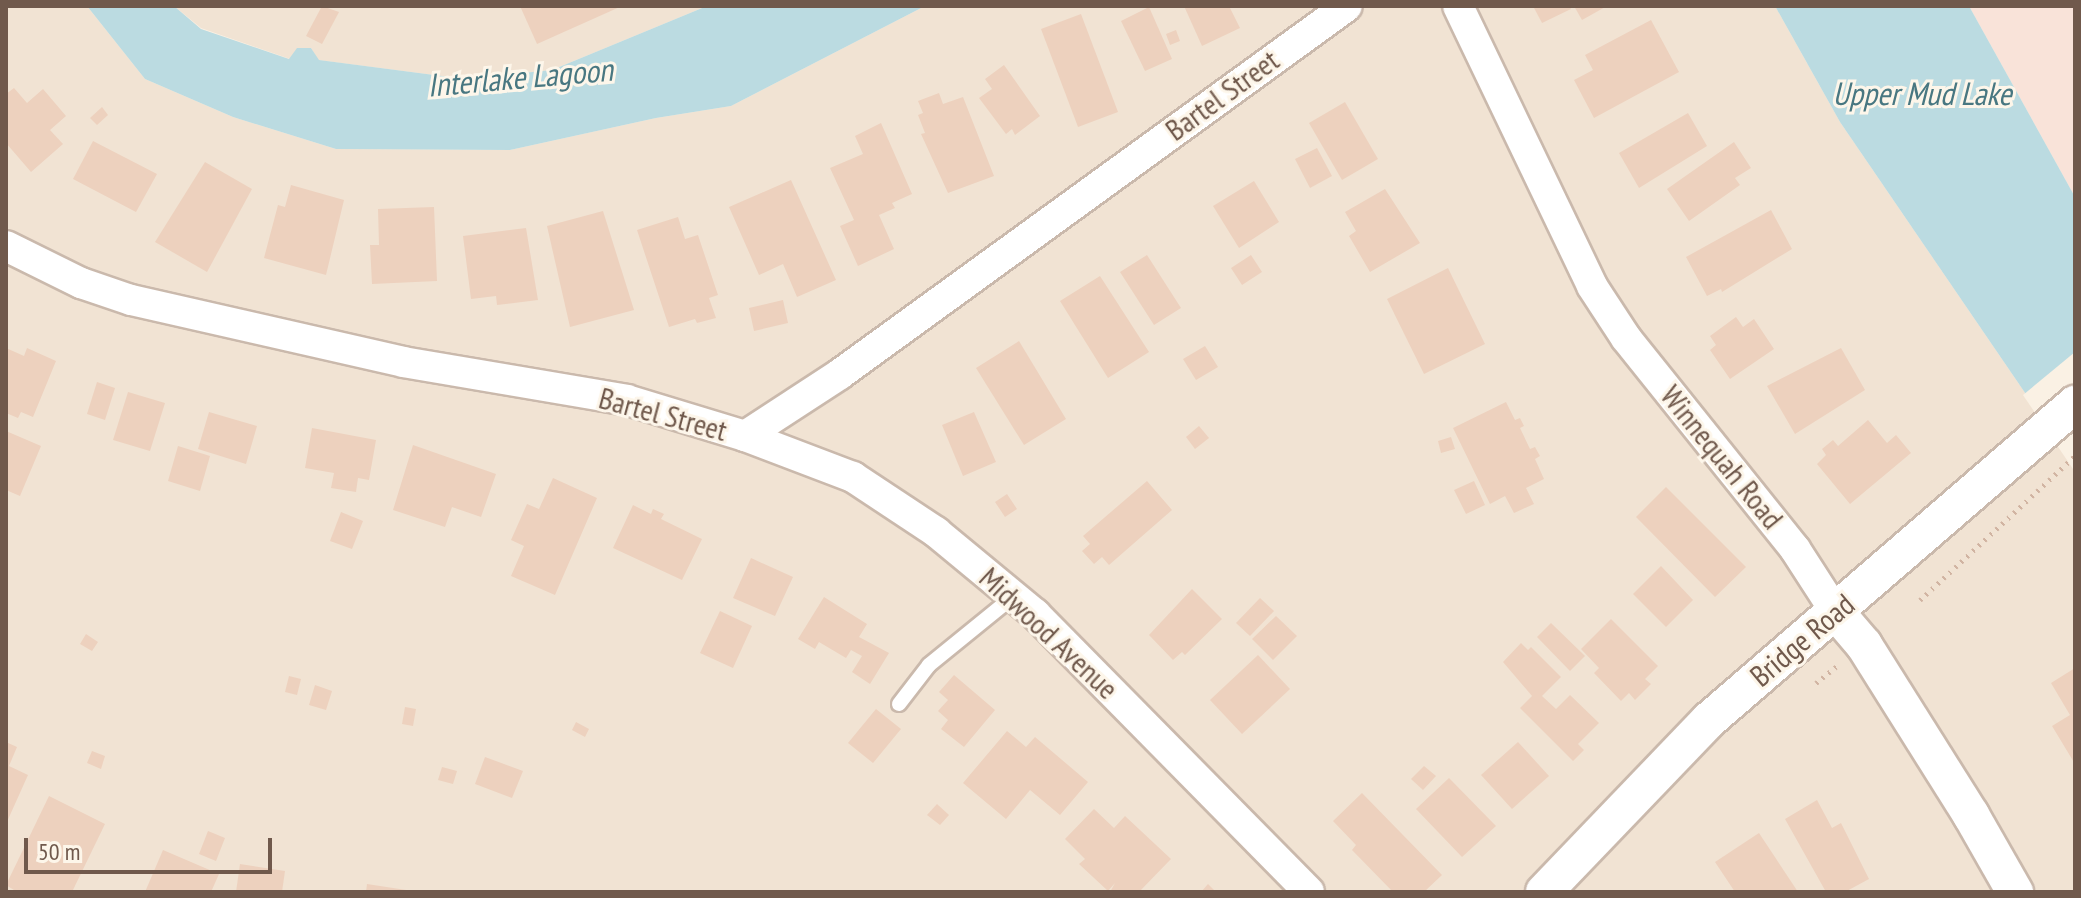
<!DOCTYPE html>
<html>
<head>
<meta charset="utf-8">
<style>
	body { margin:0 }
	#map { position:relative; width:2081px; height:898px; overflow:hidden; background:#faf1e4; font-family:"PT Sans Narrow",sans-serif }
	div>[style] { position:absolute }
	.residential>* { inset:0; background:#f1e3d3 }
	.commercial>* { inset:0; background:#f9e3d9 }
	.water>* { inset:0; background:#bbdbe1 }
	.pier>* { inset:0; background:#faf1e4 }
	.building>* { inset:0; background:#edd1be }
	.path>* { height:5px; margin-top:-2.5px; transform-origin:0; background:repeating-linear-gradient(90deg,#d1b4a2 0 2px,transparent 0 8px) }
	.roads { filter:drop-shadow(2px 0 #cab9ac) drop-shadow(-2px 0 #cab9ac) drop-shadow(0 2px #cab9ac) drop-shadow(0 -2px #cab9ac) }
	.service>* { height:14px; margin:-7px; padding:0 7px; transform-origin:7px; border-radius:7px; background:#fff }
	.minor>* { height:30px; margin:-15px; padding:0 15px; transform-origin:15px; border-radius:15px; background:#fff }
	.tertiary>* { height:36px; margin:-18px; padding:0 18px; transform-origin:18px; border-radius:18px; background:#fff }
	span { translate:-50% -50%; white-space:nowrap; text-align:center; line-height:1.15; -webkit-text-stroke:6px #fdf6ea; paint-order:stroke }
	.street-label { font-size:30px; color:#70594c }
	.water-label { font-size:32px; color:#487781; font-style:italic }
	.frame { position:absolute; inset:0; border:8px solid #70594c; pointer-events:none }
	.scale { position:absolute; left:24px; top:838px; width:248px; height:36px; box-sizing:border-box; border:4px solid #70594c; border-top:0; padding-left:10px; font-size:24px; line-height:28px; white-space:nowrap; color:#70594c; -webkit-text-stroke:6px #fdf6ea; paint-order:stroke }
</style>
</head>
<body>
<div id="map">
	<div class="residential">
		<div style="clip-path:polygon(6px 6px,87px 6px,145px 79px,233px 117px,336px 149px,510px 150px,656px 118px,731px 106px,925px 6px,1775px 6px,1840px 122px,2075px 466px,2075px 892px,6px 892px)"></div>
		<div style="clip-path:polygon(174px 6px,707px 6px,552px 70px,465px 79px,318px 60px,311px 48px,290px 59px,201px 28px)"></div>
	</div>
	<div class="commercial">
		<div style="clip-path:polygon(1969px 6px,2075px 6px,2075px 197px)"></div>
	</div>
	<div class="water">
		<div style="clip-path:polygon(87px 6px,174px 6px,201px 29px,289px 59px,297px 48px,311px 48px,319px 60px,465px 79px,552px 70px,707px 6px,925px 6px,731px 106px,656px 118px,510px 150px,336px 149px,233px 117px,145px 79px)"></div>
		<div style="clip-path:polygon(1775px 6px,1969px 6px,2075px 197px,2075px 466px,1840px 122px)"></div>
	</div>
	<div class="pier">
		<div style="clip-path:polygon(2075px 352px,2075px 467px,2073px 469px,2023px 395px)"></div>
	</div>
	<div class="building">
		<div style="clip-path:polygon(322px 6px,339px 12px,322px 44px,306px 36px)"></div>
		<div style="clip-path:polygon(520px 6px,622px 6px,537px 44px)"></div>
		<div style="clip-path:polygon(1184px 6px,1229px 6px,1240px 28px,1202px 46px)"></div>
		<div style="clip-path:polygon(1533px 6px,1569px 6px,1571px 9px,1542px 23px)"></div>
		<div style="clip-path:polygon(1574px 6px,1607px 6px,1582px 20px)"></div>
		<div style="clip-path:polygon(1149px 7px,1172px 59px,1145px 71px,1121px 21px)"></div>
		<div style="clip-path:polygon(1081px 14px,1118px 112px,1078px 127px,1041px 29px)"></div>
		<div style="clip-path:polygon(1651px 20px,1679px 72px,1594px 118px,1574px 80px,1593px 70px,1585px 55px)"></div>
		<div style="clip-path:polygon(1176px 30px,1180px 41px,1170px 45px,1166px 34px)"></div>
		<div style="clip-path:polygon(1004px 65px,1040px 116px,1015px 135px,1012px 129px,1006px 134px,979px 98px,992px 89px,985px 79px)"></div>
		<div style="clip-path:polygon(14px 88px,27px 103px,43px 89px,66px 116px,50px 130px,63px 144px,31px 172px,6px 143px,6px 94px)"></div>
		<div style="clip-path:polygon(939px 93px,943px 104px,963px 97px,994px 176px,948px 193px,921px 134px,925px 133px,918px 115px,923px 113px,918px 101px)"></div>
		<div style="clip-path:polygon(1345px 102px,1378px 159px,1342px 180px,1309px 123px)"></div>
		<div style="clip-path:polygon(102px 107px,108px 115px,97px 125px,90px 118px)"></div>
		<div style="clip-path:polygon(1688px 113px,1707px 146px,1639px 188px,1619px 153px)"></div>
		<div style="clip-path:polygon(881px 123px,912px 194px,892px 203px,895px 208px,879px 215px,894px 249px,858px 266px,840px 226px,854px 220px,830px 168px,863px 154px,855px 136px)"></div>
		<div style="clip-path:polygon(93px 141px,157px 174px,136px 212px,73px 179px)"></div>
		<div style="clip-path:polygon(1734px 142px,1751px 168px,1735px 178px,1740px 185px,1689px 221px,1667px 189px)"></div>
		<div style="clip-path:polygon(1317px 148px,1332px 176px,1310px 188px,1295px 159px)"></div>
		<div style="clip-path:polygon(205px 162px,252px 189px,207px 272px,155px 242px)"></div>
		<div style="clip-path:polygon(791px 180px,836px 280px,797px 297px,783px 264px,759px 275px,729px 207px)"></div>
		<div style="clip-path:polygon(1254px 181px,1279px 222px,1239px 248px,1213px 206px)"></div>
		<div style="clip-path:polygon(291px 185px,344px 200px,326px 275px,264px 258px,278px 205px,285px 207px)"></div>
		<div style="clip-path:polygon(1385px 189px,1420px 243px,1370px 272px,1349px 236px,1356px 231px,1345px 212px)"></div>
		<div style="clip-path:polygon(434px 207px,437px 281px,372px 284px,370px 245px,379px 245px,378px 209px)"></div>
		<div style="clip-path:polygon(1771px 210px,1792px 249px,1722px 292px,1721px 289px,1707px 296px,1686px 257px)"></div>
		<div style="clip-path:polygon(603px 211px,634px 310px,570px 327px,547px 226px)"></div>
		<div style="clip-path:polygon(678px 217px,685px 239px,698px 235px,718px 295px,709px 298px,716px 318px,697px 323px,695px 319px,669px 327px,637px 230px)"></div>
		<div style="clip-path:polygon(526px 228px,538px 300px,497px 305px,496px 296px,471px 299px,463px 236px)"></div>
		<div style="clip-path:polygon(1147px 255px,1181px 308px,1154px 325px,1120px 272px)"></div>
		<div style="clip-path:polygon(1251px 255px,1262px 272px,1242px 285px,1231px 268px)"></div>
		<div style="clip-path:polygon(1448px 268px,1485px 344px,1424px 374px,1387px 299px)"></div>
		<div style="clip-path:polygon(1100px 276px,1149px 352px,1108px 378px,1060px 301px)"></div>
		<div style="clip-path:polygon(783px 300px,788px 323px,754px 331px,749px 308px)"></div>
		<div style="clip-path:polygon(1736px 317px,1743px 327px,1754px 319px,1774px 349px,1730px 379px,1710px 350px,1716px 345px,1710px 336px)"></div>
		<div style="clip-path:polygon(1019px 341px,1066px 419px,1024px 445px,976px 368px)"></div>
		<div style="clip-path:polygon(1205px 346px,1218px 367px,1196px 380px,1183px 359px)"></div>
		<div style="clip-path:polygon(6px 348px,24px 356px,27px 348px,56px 361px,33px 417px,21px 412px,18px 418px,6px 413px)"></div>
		<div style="clip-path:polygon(1841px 348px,1865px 390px,1795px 434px,1767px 386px)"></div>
		<div style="clip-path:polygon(97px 382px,115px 388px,105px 420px,87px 414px)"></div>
		<div style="clip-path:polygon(128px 392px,165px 403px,150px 451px,113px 440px)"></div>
		<div style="clip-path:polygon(1506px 402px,1515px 420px,1520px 418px,1524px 426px,1520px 428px,1530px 449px,1535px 447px,1540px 456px,1535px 459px,1544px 479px,1526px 488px,1534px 504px,1514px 513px,1505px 496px,1490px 504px,1453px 428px)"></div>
		<div style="clip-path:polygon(209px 412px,257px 426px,246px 464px,198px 449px)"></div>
		<div style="clip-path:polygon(974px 412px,996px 462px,963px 476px,942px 425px)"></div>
		<div style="clip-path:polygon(1868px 420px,1887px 443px,1896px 435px,1911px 453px,1850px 504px,1817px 464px,1826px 455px,1822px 449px,1833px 440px,1838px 446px)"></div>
		<div style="clip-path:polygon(1199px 426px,1209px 438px,1195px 449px,1186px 437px)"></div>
		<div style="clip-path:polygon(312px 428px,376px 440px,369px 480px,358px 478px,356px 492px,331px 488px,334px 473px,305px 468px)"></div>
		<div style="clip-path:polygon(6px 431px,41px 446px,20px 496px,6px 490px)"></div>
		<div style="clip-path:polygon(1451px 437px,1455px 449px,1441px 453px,1438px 441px)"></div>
		<div style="clip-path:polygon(413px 445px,496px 474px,481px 517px,452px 507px,445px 527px,393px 510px)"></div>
		<div style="clip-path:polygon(178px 446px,210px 456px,200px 491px,168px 481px)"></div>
		<div style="clip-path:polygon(553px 478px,597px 498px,555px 595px,511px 576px,524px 546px,511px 540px,527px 504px,539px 509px)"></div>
		<div style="clip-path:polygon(1147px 481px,1172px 510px,1109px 565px,1102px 557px,1094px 564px,1082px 551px,1090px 544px,1083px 536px)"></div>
		<div style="clip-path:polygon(1474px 481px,1485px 505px,1466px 514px,1454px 490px)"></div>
		<div style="clip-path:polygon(1666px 487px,1746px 567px,1715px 597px,1636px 517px)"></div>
		<div style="clip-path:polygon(1007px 494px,1017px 509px,1005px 517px,995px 502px)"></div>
		<div style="clip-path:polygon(633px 505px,651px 514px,653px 509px,664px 514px,661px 519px,702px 539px,682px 580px,613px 548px)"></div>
		<div style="clip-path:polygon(341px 512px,363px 521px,352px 549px,330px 541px)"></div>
		<div style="clip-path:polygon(751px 558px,793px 577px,775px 616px,733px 598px)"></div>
		<div style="clip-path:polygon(1661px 566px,1693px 600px,1666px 627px,1633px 594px)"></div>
		<div style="clip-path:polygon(1192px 589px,1222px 619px,1185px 655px,1182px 652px,1173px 660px,1149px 635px)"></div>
		<div style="clip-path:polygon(824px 597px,867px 624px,859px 637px,889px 653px,870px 684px,852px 672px,862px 656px,851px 650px,846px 658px,819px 642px,815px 649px,798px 639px)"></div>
		<div style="clip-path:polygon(1260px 598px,1274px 611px,1250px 636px,1236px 623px)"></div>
		<div style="clip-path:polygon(720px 611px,752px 626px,733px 668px,700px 653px)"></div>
		<div style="clip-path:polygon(1276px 616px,1297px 636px,1273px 660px,1252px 639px)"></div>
		<div style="clip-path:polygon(1611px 619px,1658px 666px,1645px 679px,1651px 684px,1635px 700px,1629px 693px,1621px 701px,1594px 673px,1599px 668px,1581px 649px)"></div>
		<div style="clip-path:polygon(1551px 623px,1585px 656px,1570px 671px,1537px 637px)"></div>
		<div style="clip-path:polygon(86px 634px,98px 642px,92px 651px,80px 644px)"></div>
		<div style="clip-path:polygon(1521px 643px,1528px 650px,1531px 647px,1561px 677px,1542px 696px,1556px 709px,1570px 695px,1599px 723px,1578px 744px,1584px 750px,1573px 761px,1520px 708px,1532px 696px,1503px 662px)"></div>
		<div style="clip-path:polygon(1258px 655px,1290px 689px,1242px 734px,1210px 700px)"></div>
		<div style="clip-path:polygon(2075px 668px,2075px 764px,2052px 726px,2070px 715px,2051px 683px)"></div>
		<div style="clip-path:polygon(954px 675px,995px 710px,964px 747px,941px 729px,948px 720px,938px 711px,948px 700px,939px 692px)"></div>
		<div style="clip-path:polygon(289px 676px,301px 679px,297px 695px,285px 692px)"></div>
		<div style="clip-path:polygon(315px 685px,332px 691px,326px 710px,309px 705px)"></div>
		<div style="clip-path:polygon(405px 707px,416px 709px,413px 726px,402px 724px)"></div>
		<div style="clip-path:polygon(876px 709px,901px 729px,873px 763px,848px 743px)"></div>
		<div style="clip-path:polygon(576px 722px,589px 729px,585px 737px,572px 730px)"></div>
		<div style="clip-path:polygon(1007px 731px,1026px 747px,1035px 737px,1088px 782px,1060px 815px,1030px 790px,1006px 819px,963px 783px)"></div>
		<div style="clip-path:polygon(6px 742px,17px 747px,9px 766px,28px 775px,6px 824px)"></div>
		<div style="clip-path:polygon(1518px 742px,1549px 776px,1512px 809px,1481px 775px)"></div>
		<div style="clip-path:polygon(92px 751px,105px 756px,101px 769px,87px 763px)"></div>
		<div style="clip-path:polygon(485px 757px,523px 771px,512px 798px,475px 784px)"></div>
		<div style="clip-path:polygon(1424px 766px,1436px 776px,1423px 790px,1411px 779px)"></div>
		<div style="clip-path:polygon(442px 767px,457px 771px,453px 784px,438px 780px)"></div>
		<div style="clip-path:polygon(1449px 778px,1496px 826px,1462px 857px,1416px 809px)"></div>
		<div style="clip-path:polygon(1362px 793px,1442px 875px,1424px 892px,1393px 892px,1352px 850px,1356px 845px,1333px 821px)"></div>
		<div style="clip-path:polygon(49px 796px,105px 824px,72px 892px,17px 892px,6px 885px)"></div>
		<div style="clip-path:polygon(1817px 800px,1832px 828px,1841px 823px,1869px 879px,1845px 892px,1826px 892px,1785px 819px)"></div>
		<div style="clip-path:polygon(937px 804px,949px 815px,940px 825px,927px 815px)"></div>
		<div style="clip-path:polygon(1094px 809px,1114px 828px,1125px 816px,1171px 859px,1139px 892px,1110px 892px,1115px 883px,1108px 891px,1079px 864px,1085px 859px,1065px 839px)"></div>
		<div style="clip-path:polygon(208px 831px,225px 838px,216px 861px,199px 854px)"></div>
		<div style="clip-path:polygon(1759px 833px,1798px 892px,1735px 892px,1715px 862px)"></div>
		<div style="clip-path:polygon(163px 850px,219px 874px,211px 892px,145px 892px)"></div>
		<div style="clip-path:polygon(240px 864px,285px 871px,282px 892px,236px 892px)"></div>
		<div style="clip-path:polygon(367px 884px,406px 890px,406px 892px,366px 892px)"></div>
		<div style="clip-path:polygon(1208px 884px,1216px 892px,1201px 892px)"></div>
	</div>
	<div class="path">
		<div style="left:1920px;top:600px;width:212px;rotate:-42.9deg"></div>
		<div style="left:1816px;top:683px;width:28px;rotate:-39deg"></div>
	</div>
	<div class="roads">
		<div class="service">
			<div style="left:899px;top:704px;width:49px;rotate:-52.4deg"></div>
			<div style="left:929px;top:665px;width:109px;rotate:-39.1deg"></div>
		</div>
		<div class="minor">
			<div style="left:1458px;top:6px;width:310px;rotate:64.4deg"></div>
			<div style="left:1592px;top:286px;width:62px;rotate:56.8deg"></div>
			<div style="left:1626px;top:338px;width:270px;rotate:51.3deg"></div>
			<div style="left:1795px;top:549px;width:74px;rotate:57.2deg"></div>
			<div style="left:6px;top:246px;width:84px;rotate:26.3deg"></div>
			<div style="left:81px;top:283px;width:53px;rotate:18.8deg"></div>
			<div style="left:131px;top:300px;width:279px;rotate:12.8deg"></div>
			<div style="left:403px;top:362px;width:227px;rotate:9.6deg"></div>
			<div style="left:627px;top:400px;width:123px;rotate:17deg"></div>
			<div style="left:745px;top:436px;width:116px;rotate:20.8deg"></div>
			<div style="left:853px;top:477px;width:100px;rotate:33.5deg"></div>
			<div style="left:936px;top:532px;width:129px;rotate:39.6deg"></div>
			<div style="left:1035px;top:614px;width:390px;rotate:45.4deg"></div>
			<div style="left:745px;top:436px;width:113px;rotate:-33.1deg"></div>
			<div style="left:840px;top:374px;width:626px;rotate:-35.97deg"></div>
		</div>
		<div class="tertiary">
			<div style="left:1835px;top:611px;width:45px;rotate:49.5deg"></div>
			<div style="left:1864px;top:645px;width:201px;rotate:57.8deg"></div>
			<div style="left:1971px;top:815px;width:89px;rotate:60.3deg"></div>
			<div style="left:1544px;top:892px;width:238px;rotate:-46.2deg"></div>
			<div style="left:1709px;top:720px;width:484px;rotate:-40.8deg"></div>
		</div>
	</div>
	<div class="street-label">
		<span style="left:1222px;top:95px;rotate:-36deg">Bartel Street</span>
		<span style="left:663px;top:414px;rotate:15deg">Bartel Street</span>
		<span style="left:1722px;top:457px;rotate:51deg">Winnequah Road</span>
		<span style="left:1049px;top:633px;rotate:43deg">Midwood Avenue</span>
		<span style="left:1802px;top:640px;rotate:-40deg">Bridge Road</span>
	</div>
	<div class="water-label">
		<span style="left:520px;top:77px;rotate:-5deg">Interlake Lagoon</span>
		<span style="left:1922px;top:93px">Upper Mud Lake</span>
	</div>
	<div class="frame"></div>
	<div class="scale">50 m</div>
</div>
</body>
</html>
